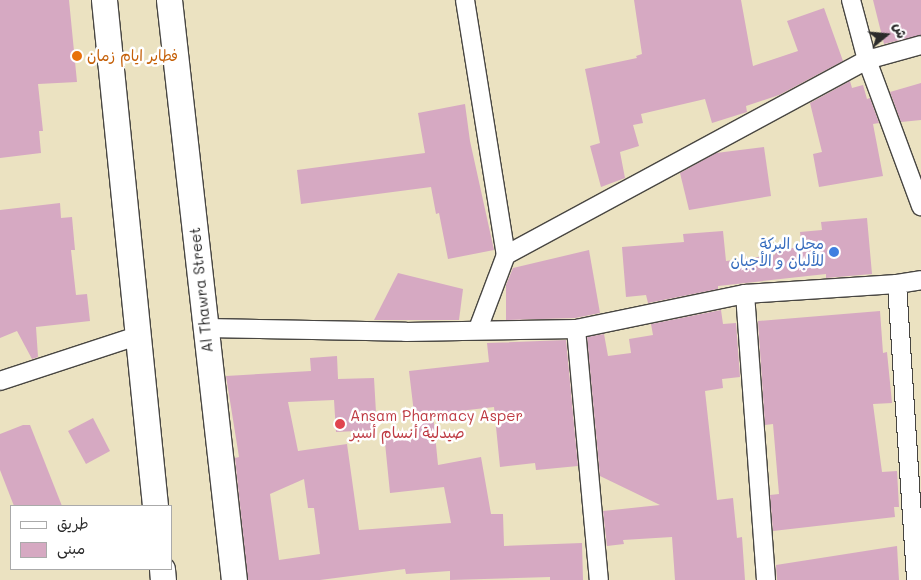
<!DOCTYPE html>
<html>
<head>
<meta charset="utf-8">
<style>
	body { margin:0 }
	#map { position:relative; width:921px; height:580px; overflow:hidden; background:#ebe2c1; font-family:Mali,"Playpen Sans Arabic",sans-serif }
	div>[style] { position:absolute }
	.building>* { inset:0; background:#d6a9c2 }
	.roads { filter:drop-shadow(1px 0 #484642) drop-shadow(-1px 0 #484642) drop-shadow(0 1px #484642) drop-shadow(0 -1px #484642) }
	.minor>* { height:18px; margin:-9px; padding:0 9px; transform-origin:9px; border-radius:9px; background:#fff }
	.secondary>* { height:25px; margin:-12.5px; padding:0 12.5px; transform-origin:12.5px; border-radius:12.5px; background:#fff }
	.dots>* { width:14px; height:14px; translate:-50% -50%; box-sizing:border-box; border:2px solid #fff; border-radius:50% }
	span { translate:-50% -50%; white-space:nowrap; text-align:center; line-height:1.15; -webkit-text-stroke:5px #fff; paint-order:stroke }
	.food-label { font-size:15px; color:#c56008 }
	.left { translate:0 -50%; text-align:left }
	.shop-label { font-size:15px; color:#366cbe }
	.right { translate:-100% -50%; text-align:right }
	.street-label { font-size:15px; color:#2b2b2b }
	.health-label { font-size:15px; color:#be3a42 }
	.legend { position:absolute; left:10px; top:505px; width:162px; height:65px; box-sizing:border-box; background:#fff; border:1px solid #aaa; margin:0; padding:6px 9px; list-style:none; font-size:15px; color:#2b2b2b }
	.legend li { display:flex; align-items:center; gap:10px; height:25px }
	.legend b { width:25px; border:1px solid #aaa }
	.north { position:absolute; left:861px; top:10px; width:50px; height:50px; -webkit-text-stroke:4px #fff; paint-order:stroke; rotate:73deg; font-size:14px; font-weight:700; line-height:20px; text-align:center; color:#2b2b2b }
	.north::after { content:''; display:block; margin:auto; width:18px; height:22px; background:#2b2b2b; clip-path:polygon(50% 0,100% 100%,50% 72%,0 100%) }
</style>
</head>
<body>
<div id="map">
	<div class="building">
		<div style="clip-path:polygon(0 0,69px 0,77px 82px,38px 84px,43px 131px,39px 131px,41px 153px,0 158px)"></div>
		<div style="clip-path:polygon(634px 0,741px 0,753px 66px,798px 51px,787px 21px,824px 8px,843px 61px,779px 95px,746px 106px,747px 112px,712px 123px,705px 99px,641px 114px,643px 123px,633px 125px,639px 146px,620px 152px,625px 178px,601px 187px,590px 146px,600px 143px,585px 69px,637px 58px,636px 56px,642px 54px)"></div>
		<div style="clip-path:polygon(873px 0,921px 0,921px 35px,884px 44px)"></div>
		<div style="clip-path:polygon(850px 81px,852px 88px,863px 85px,867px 99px,870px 98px,879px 123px,873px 124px,883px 176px,819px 187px,813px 154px,822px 152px,810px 103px)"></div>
		<div style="clip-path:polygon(921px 83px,921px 120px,901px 122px,890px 92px)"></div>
		<div style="clip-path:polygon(465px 104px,470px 141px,494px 250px,448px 259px,439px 213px,436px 214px,431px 187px,301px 204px,297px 170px,425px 153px,418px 113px)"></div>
		<div style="clip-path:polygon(764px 147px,771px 196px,689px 210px,680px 173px,716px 153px)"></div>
		<div style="clip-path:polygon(60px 203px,61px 218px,72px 217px,75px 250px,71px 250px,76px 295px,87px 294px,90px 321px,36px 327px,38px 357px,32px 359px,17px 331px,0 338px,0 210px)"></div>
		<div style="clip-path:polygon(867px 218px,872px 274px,826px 278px,826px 274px,718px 286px,718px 289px,648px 303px,646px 295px,626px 297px,622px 247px,684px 242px,683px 234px,723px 231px,726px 261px,775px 255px,774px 250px,802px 247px,800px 232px,822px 230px,821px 222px)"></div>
		<div style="clip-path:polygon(589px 250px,600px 313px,575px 318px,506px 320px,506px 285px,513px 268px)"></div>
		<div style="clip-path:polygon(398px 273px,463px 289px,459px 320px,374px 320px)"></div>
		<div style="clip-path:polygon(721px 310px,723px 324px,736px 323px,740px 377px,722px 379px,723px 388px,705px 391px,717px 500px,733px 498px,737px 538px,742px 537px,745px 580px,675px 580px,672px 537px,623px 540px,624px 544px,607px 546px,603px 511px,660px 505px,600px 476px,587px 337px,604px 334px,608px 356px,631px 353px,629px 339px,653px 335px,651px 324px)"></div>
		<div style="clip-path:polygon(880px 311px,883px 353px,887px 352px,892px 403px,873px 404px,882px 472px,897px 471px,899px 507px,894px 507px,895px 517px,773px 531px,770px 495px,779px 494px,773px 424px,765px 425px,758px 321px)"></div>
		<div style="clip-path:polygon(evenodd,566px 340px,578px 466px,536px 470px,535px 463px,500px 467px,494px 407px,433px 414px,438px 465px,481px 457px,491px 514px,503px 514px,504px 546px,582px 543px,583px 580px,550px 580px,550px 577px,450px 580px,450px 571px,406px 574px,405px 569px,320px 580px,248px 580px,235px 458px,239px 457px,226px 376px,311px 371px,310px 358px,337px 356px,338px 379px,374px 378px,377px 430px,336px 432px,334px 400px,288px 402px,298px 451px,347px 444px,359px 530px,451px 523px,444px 487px,390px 493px,384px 433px,416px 430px,409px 371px,489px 362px,487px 343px,566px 340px,304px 479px,308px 508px,314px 508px,320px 554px,279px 560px,270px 494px,304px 479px)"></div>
		<div style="clip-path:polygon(93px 418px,110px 451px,86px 464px,68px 431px)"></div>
		<div style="clip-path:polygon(23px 425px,30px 425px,62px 506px,14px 506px,0 470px,0 434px)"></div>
		<div style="clip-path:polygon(897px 546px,899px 580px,777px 580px,776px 565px)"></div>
	</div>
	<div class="roads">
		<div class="minor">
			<div style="left:465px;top:0;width:258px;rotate:80.9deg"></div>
			<div style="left:851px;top:0;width:62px;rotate:75.1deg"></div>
			<div style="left:867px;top:60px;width:156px;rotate:69.7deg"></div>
			<div style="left:897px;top:284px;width:297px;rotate:86.3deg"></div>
			<div style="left:745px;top:294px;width:287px;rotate:85.8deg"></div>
			<div style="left:206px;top:328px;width:200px;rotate:1.1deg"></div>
			<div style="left:406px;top:332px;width:170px;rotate:-1deg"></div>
			<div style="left:576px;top:329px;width:173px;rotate:-11.7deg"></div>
			<div style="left:745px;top:294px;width:152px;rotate:-3.8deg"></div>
			<div style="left:897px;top:284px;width:24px;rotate:-9deg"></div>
			<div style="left:478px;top:329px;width:79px;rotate:-69.3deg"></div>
			<div style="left:506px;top:255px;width:410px;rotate:-28.4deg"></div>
			<div style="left:867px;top:60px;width:56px;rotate:-15.5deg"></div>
			<div style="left:576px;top:329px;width:252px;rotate:84.8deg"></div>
			<div style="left:0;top:381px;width:144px;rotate:-18.2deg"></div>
		</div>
		<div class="secondary">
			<div style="left:104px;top:0;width:509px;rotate:84.24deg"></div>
			<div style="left:169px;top:0;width:584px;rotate:83.61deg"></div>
			<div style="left:162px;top:569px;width:11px;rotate:85deg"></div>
		</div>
	</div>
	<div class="dots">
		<div style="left:77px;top:56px;background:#e8710a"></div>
		<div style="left:834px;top:252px;background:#3f7fe0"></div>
		<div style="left:340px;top:424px;background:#e0444e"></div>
	</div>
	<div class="food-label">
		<span class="left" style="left:87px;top:56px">فطاير ايام زمان</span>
	</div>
	<div class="shop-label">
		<span class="right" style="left:824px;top:252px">محل البركة<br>للألبان و الأجبان</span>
	</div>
	<div class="street-label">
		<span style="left:201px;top:290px;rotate:-96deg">Al Thawra Street</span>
	</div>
	<div class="health-label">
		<span class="left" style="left:350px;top:424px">Ansam Pharmacy Asper<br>صيدلية أنسام أسبر</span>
	</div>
	<ul class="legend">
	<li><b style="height:6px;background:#fff"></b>طريق</li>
	<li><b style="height:14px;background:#d6a9c2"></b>مبنى</li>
	</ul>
	<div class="north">ش</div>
</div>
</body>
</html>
